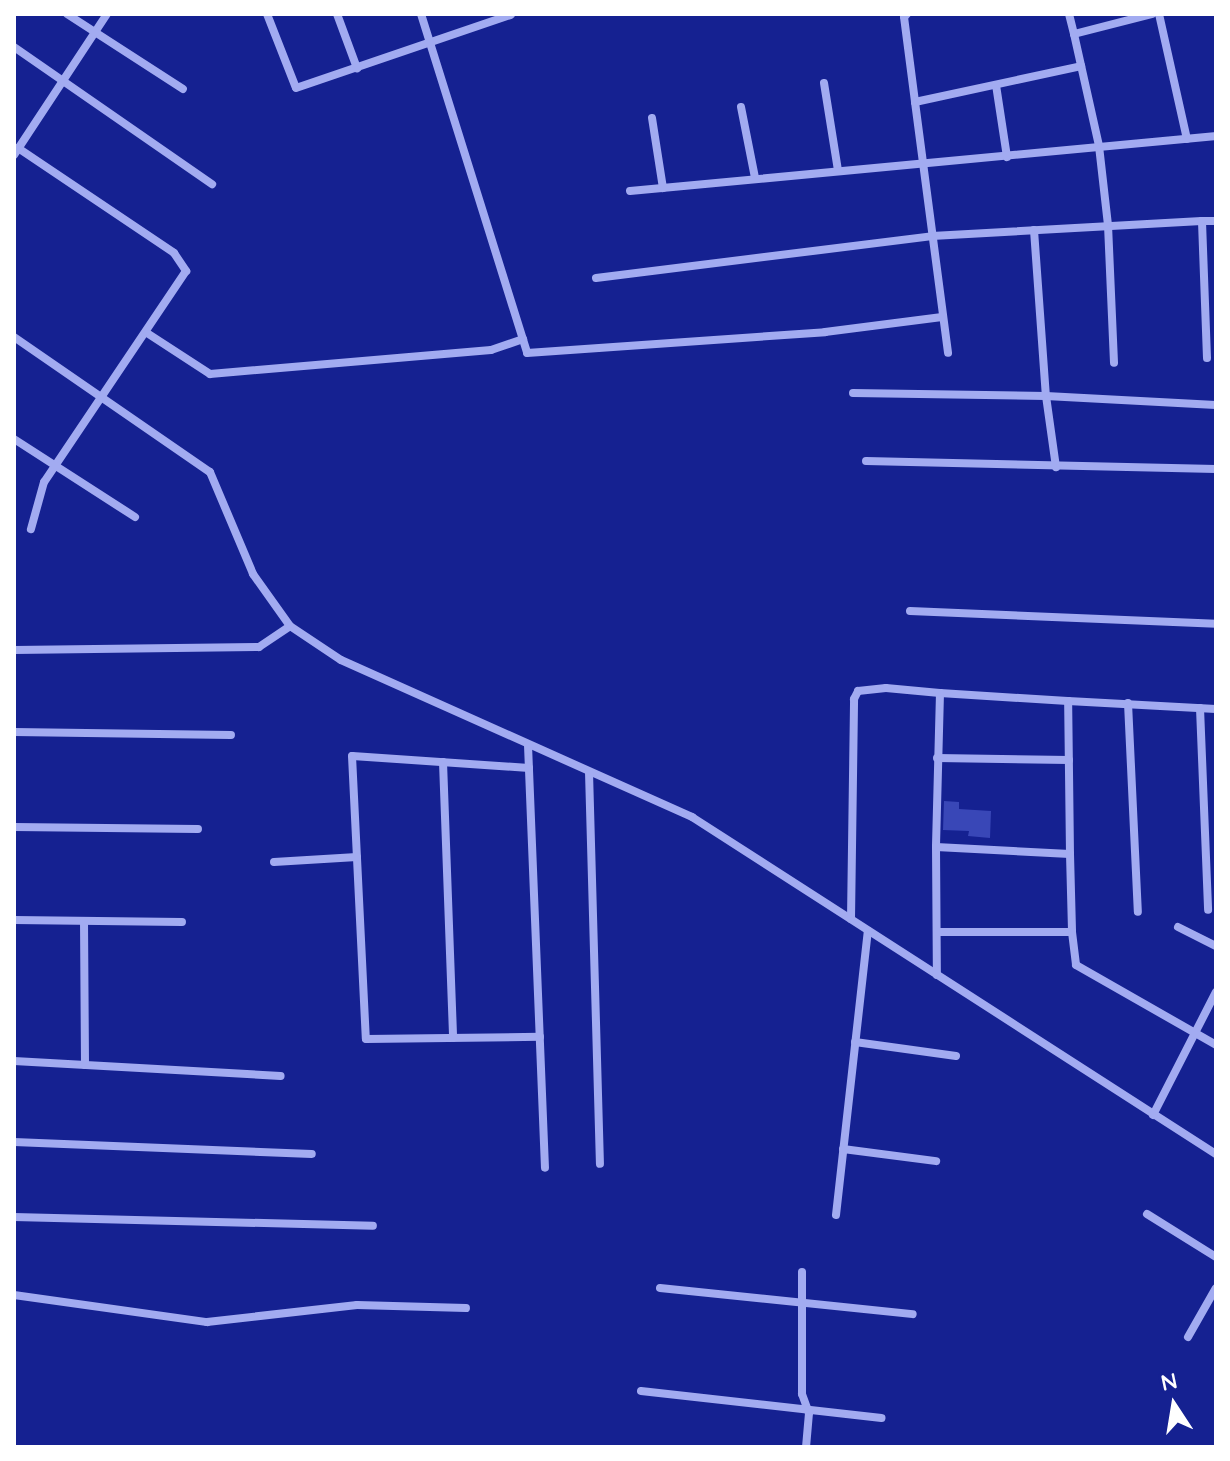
<!DOCTYPE html>
<html>
<head>
<meta charset="utf-8">
<style>
	body { margin:0 }
	#map { position:relative; width:1230px; height:1461px; overflow:hidden; background:#152191; font-family:Quicksand,sans-serif }
	div>[style] { position:absolute }
	.building>* { inset:0; background:#3947b7 }
	.street>* { height:8px; margin:-4px; padding:0 4px; transform-origin:4px; border-radius:4px; background:#a2abf1 }
	span { translate:-50% -50%; white-space:nowrap; text-align:center; line-height:1.15; -webkit-text-stroke:8px #152191; paint-order:stroke }
	.frame { position:absolute; inset:0; border:16px solid #fff; pointer-events:none }
	.north { position:absolute; left:1134px; top:1365px; width:80px; height:80px; -webkit-text-stroke:6px #152191; paint-order:stroke; rotate:348deg; font-size:22px; font-weight:700; line-height:32px; text-align:center; color:#fff }
	.north::after { content:''; display:block; margin:auto; width:28px; height:36px; background:#fff; clip-path:polygon(50% 0,100% 100%,50% 72%,0 100%) }
</style>
</head>
<body>
<div id="map">
	<div class="building">
		<div style="clip-path:polygon(944px 801px,959px 802px,959px 809px,991px 811px,990px 838px,968px 836px,969px 831px,943px 830px)"></div>
	</div>
	<div class="street">
		<div style="left:67px;top:14px;width:138px;rotate:32.9deg"></div>
		<div style="left:267px;top:14px;width:79px;rotate:68.6deg"></div>
		<div style="left:296px;top:88px;width:227px;rotate:-18.8deg"></div>
		<div style="left:337px;top:14px;width:58px;rotate:69.7deg"></div>
		<div style="left:421px;top:14px;width:355px;rotate:72.6deg"></div>
		<div style="left:527px;top:353px;width:299px;rotate:-4deg"></div>
		<div style="left:825px;top:332px;width:118px;rotate:-7.3deg"></div>
		<div style="left:907px;top:14px;width:4px;rotate:135deg"></div>
		<div style="left:904px;top:17px;width:86px;rotate:82.6deg"></div>
		<div style="left:915px;top:102px;width:253px;rotate:82.5deg"></div>
		<div style="left:1069px;top:14px;width:21px;rotate:76deg"></div>
		<div style="left:1074px;top:34px;width:81px;rotate:-14.4deg"></div>
		<div style="left:1159px;top:14px;width:128px;rotate:77.4deg"></div>
		<div style="left:1074px;top:34px;width:115px;rotate:77.4deg"></div>
		<div style="left:1099px;top:146px;width:80px;rotate:83.5deg"></div>
		<div style="left:1108px;top:225px;width:138px;rotate:87.5deg"></div>
		<div style="left:14px;top:47px;width:241px;rotate:34.7deg"></div>
		<div style="left:824px;top:83px;width:88px;rotate:80.9deg"></div>
		<div style="left:996px;top:85px;width:73px;rotate:81.3deg"></div>
		<div style="left:915px;top:102px;width:170px;rotate:-12.2deg"></div>
		<div style="left:741px;top:107px;width:72px;rotate:78.8deg"></div>
		<div style="left:652px;top:118px;width:71px;rotate:81.1deg"></div>
		<div style="left:18px;top:148px;width:188px;rotate:33.9deg"></div>
		<div style="left:174px;top:253px;width:22px;rotate:56deg"></div>
		<div style="left:186px;top:271px;width:254px;rotate:123.9deg"></div>
		<div style="left:44px;top:482px;width:49px;rotate:105.5deg"></div>
		<div style="left:14px;top:155px;width:169px;rotate:-56.6deg"></div>
		<div style="left:630px;top:191px;width:589px;rotate:-5.36deg"></div>
		<div style="left:1034px;top:230px;width:166px;rotate:85.9deg"></div>
		<div style="left:1046px;top:396px;width:170px;rotate:3deg"></div>
		<div style="left:596px;top:278px;width:339px;rotate:-7.1deg"></div>
		<div style="left:932px;top:236px;width:270px;rotate:-3.2deg"></div>
		<div style="left:147px;top:333px;width:75px;rotate:33.1deg"></div>
		<div style="left:210px;top:374px;width:282px;rotate:-4.9deg"></div>
		<div style="left:491px;top:350px;width:34px;rotate:-19deg"></div>
		<div style="left:14px;top:337px;width:238px;rotate:34.6deg"></div>
		<div style="left:210px;top:472px;width:111px;rotate:67.1deg"></div>
		<div style="left:253px;top:574px;width:64px;rotate:54.6deg"></div>
		<div style="left:290px;top:626px;width:61px;rotate:33.7deg"></div>
		<div style="left:341px;top:660px;width:385px;rotate:24.1deg"></div>
		<div style="left:692px;top:817px;width:623px;rotate:32.75deg"></div>
		<div style="left:1207px;top:358px;width:137px;rotate:-92.1deg"></div>
		<div style="left:1202px;top:221px;width:14px"></div>
		<div style="left:853px;top:393px;width:193px;rotate:0.9deg"></div>
		<div style="left:1046px;top:396px;width:72px;rotate:82deg"></div>
		<div style="left:14px;top:439px;width:144px;rotate:32.8deg"></div>
		<div style="left:866px;top:461px;width:350px;rotate:1.3deg"></div>
		<div style="left:910px;top:611px;width:306px;rotate:2.4deg"></div>
		<div style="left:14px;top:650px;width:245px;rotate:-0.7deg"></div>
		<div style="left:259px;top:647px;width:37px;rotate:-34deg"></div>
		<div style="left:940px;top:693px;width:128px;rotate:3.6deg"></div>
		<div style="left:1128px;top:703px;width:209px;rotate:87.3deg"></div>
		<div style="left:1200px;top:708px;width:202px;rotate:87.7deg"></div>
		<div style="left:14px;top:732px;width:217px;rotate:0.8deg"></div>
		<div style="left:528px;top:745px;width:423px;rotate:87.7deg"></div>
		<div style="left:937px;top:758px;width:132px;rotate:0.9deg"></div>
		<div style="left:443px;top:762px;width:276px;rotate:87.9deg"></div>
		<div style="left:529px;top:768px;width:177px;rotate:-176.1deg"></div>
		<div style="left:352px;top:756px;width:283px;rotate:87.2deg"></div>
		<div style="left:366px;top:1039px;width:174px;rotate:-0.7deg"></div>
		<div style="left:589px;top:772px;width:392px;rotate:88.4deg"></div>
		<div style="left:14px;top:827px;width:184px;rotate:0.6deg"></div>
		<div style="left:936px;top:847px;width:128px;rotate:89.6deg"></div>
		<div style="left:1070px;top:854px;width:78px;rotate:88.5deg"></div>
		<div style="left:274px;top:862px;width:83px;rotate:-3.4deg"></div>
		<div style="left:851px;top:919px;width:220px;rotate:-89.2deg"></div>
		<div style="left:854px;top:699px;width:9px;rotate:-63deg"></div>
		<div style="left:858px;top:691px;width:28px;rotate:-6deg"></div>
		<div style="left:886px;top:688px;width:54px;rotate:5.3deg"></div>
		<div style="left:940px;top:693px;width:154px;rotate:91.5deg"></div>
		<div style="left:936px;top:847px;width:134px;rotate:3deg"></div>
		<div style="left:1070px;top:854px;width:153px;rotate:-90.7deg"></div>
		<div style="left:1068px;top:701px;width:148px;rotate:3.1deg"></div>
		<div style="left:14px;top:920px;width:168px;rotate:0.7deg"></div>
		<div style="left:84px;top:921px;width:144px;rotate:89.6deg"></div>
		<div style="left:1178px;top:927px;width:42px;rotate:26.6deg"></div>
		<div style="left:938px;top:932px;width:134px"></div>
		<div style="left:1072px;top:932px;width:33px;rotate:83deg"></div>
		<div style="left:1076px;top:965px;width:161px;rotate:29.7deg"></div>
		<div style="left:855px;top:1042px;width:102px;rotate:7.9deg"></div>
		<div style="left:14px;top:1061px;width:267px;rotate:3.2deg"></div>
		<div style="left:1153px;top:1115px;width:138px;rotate:-62.9deg"></div>
		<div style="left:14px;top:1142px;width:298px;rotate:2.3deg"></div>
		<div style="left:843px;top:1149px;width:94px;rotate:7.4deg"></div>
		<div style="left:1147px;top:1214px;width:81px;rotate:31.9deg"></div>
		<div style="left:836px;top:1215px;width:286px;rotate:-83.6deg"></div>
		<div style="left:14px;top:1217px;width:359px;rotate:1.4deg"></div>
		<div style="left:802px;top:1272px;width:122px;rotate:90deg"></div>
		<div style="left:802px;top:1394px;width:20px;rotate:70deg"></div>
		<div style="left:809px;top:1413px;width:34px;rotate:95deg"></div>
		<div style="left:660px;top:1288px;width:254px;rotate:5.9deg"></div>
		<div style="left:14px;top:1295px;width:195px;rotate:8deg"></div>
		<div style="left:207px;top:1322px;width:151px;rotate:-6.5deg"></div>
		<div style="left:357px;top:1305px;width:109px;rotate:1.6deg"></div>
		<div style="left:1188px;top:1337px;width:56px;rotate:-60.3deg"></div>
		<div style="left:641px;top:1391px;width:242px;rotate:6.4deg"></div>
	</div>
	<div class="frame"></div>
	<div class="north">N</div>
</div>
</body>
</html>
